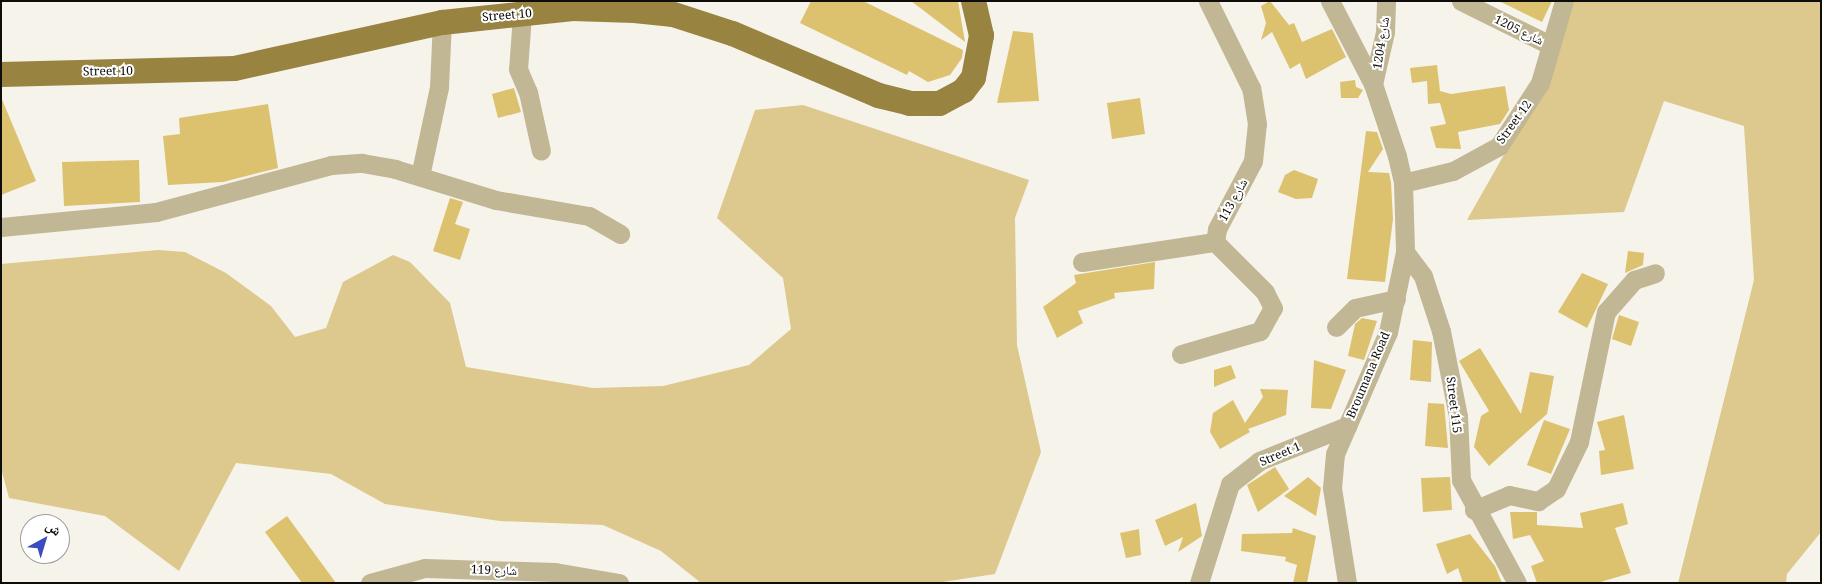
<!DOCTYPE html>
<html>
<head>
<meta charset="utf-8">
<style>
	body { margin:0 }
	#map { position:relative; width:1822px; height:584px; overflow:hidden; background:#f6f3eb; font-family:"Noto Serif","Noto Naskh Arabic",serif }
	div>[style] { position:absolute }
	.green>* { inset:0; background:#ddc98d }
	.building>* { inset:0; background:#dcc16f }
	.minor>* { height:19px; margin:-9.5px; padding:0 9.5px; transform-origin:9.5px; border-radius:9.5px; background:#c2b795 }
	.major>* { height:25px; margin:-12.5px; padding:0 12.5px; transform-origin:12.5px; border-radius:12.5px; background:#998340 }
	span { translate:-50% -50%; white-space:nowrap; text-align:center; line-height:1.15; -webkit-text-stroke:4px #fff; paint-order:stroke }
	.street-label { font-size:12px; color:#0e0d0a }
	.frame { position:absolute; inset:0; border:2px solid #0e0d0a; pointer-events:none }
	.north { position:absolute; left:20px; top:514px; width:50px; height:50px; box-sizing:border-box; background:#fff; border:1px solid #9f9e9d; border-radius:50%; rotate:39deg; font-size:14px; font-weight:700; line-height:20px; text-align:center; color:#0e0d0a }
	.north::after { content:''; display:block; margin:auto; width:18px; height:22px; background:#3b4cbf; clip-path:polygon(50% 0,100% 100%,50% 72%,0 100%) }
</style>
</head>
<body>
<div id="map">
	<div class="green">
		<div style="clip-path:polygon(1569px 1px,1821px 1px,1821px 532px,1787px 574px,1786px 583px,1678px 583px,1754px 280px,1744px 126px,1664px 101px,1624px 212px,1467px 220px,1540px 91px)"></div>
		<div style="clip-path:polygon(803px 105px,1029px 180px,1015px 218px,1017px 345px,1041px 452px,995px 574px,936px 583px,701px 583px,661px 551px,603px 525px,500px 521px,385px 504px,331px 474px,236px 463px,179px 571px,105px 516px,9px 498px,1px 468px,1px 264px,158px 250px,185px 252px,226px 273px,271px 306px,295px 337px,326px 328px,343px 282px,393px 255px,410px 262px,450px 303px,466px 367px,593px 388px,663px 386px,749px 365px,791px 329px,783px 278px,717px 218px,755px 110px)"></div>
	</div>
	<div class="building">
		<div style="clip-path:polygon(811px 1px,863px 1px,963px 50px,962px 58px,950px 75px,928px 82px,909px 71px,907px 75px,800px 23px)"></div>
		<div style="clip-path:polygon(911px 1px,958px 1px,965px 42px)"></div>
		<div style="clip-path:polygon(1270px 1px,1289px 25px,1294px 23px,1302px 42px,1332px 29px,1346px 57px,1306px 79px,1300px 63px,1290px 69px,1272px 32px,1261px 40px,1266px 23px,1261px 6px)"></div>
		<div style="clip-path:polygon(1499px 1px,1552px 1px,1542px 22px)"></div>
		<div style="clip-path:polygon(1013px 31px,1033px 33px,1039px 101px,997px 103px)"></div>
		<div style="clip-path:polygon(1437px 65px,1440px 91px,1451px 94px,1505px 86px,1509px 110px,1500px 124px,1458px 132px,1461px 149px,1436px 148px,1430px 127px,1446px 124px,1440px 103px,1428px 104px,1427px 81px,1412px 83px,1410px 68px)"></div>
		<div style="clip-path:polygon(1355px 80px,1356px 87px,1363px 90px,1358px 98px,1341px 98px,1340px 82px)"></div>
		<div style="clip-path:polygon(514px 88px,521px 112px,498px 118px,492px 94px)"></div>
		<div style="clip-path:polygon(1px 97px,36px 181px,1px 195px)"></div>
		<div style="clip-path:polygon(1140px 98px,1145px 134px,1112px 139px,1107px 103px)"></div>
		<div style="clip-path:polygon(268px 104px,278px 168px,223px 182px,168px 185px,163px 136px,180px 134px,179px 118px)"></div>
		<div style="clip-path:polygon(1366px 131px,1377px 132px,1383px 149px,1368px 172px,1389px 173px,1391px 182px,1393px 219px,1385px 282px,1347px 279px)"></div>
		<div style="clip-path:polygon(139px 160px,140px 202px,64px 206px,62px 162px)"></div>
		<div style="clip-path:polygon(1294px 170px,1318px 179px,1312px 198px,1296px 199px,1278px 192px,1285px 175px)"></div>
		<div style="clip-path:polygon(450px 198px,463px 202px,455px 224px,470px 229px,460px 260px,433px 251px)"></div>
		<div style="clip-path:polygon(1628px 251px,1644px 253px,1643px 265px,1625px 273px)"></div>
		<div style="clip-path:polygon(1155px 262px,1154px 289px,1114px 293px,1115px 298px,1078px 311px,1083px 323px,1057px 338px,1043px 307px,1076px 283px,1074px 275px)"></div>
		<div style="clip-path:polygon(1582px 273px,1608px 284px,1587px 328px,1558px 312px)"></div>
		<div style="clip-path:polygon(1619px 315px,1639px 322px,1631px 346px,1612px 339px)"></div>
		<div style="clip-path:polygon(1362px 318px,1377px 321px,1364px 360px,1348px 356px,1355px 324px)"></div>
		<div style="clip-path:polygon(1413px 340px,1432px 342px,1431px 382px,1410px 380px)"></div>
		<div style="clip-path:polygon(1480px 348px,1521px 414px,1530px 372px,1554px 376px,1547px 414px,1489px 466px,1474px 447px,1481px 416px,1489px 411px,1459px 361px)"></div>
		<div style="clip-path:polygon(1314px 360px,1346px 370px,1331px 409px,1311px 408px)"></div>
		<div style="clip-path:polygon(1231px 365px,1236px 378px,1214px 387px,1214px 370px)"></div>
		<div style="clip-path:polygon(1260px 389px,1288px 390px,1286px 415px,1248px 429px,1250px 432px,1220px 449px,1210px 432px,1213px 413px,1233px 400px,1245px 423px,1263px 397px)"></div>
		<div style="clip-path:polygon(1428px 403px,1444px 404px,1448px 448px,1425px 446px)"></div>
		<div style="clip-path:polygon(1624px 415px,1634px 469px,1601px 475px,1599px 451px,1605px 450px,1597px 422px)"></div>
		<div style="clip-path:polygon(1544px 420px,1570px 429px,1551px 474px,1527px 465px)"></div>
		<div style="clip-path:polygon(1275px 467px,1289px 489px,1258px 512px,1247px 485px)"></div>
		<div style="clip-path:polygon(1308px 477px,1321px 488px,1316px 516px,1284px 496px)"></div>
		<div style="clip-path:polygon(1450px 477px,1452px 510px,1423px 512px,1421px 478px)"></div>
		<div style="clip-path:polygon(1196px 503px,1202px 536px,1178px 552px,1183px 537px,1165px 546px,1155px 520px)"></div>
		<div style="clip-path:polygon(1623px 503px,1628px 524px,1615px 528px,1631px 573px,1597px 583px,1537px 583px,1531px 566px,1544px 561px,1530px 535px,1513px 539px,1510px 512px,1537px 512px,1537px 525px,1583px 528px,1580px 513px)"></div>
		<div style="clip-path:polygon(287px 516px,336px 583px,302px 583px,265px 532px)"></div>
		<div style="clip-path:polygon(1293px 528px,1316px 536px,1307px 583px,1293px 583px,1297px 565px,1285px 561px,1286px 557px,1241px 551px,1242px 534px,1292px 533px)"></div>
		<div style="clip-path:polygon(1139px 529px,1141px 555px,1126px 558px,1120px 533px)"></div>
		<div style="clip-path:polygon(1470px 534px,1495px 566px,1502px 583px,1463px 583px,1458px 568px,1447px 574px,1436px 544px)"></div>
	</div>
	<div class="minor">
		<div style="left:1330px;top:1px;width:93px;rotate:62.6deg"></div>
		<div style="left:1373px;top:84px;width:76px;rotate:71.6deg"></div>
		<div style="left:1397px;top:156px;width:28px;rotate:77deg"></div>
		<div style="left:1403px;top:183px;width:69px;rotate:88.3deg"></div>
		<div style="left:1405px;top:252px;width:82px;rotate:102deg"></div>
		<div style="left:1388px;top:332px;width:133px;rotate:113.5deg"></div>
		<div style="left:1335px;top:454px;width:34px;rotate:95deg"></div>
		<div style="left:1332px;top:488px;width:96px;rotate:81deg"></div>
		<div style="left:1461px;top:1px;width:99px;rotate:26.3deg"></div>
		<div style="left:522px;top:15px;width:54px;rotate:94.2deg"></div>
		<div style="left:518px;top:69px;width:25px;rotate:67deg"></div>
		<div style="left:528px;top:92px;width:60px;rotate:77.6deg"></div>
		<div style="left:1373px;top:84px;width:53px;rotate:-77deg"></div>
		<div style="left:1385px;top:32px;width:31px;rotate:-88deg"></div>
		<div style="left:420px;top:176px;width:91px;rotate:-77.9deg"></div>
		<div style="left:439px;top:87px;width:65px;rotate:-87.4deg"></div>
		<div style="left:1403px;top:183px;width:51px;rotate:-13.5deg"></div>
		<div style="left:1453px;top:171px;width:52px;rotate:-28.5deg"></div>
		<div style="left:1499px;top:146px;width:75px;rotate:-56.9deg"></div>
		<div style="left:1540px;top:83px;width:85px;rotate:-73.7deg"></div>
		<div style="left:1px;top:227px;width:156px;rotate:-5.5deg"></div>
		<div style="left:156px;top:212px;width:181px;rotate:-15deg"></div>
		<div style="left:331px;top:165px;width:31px;rotate:-4deg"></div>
		<div style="left:362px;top:163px;width:34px;rotate:10deg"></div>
		<div style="left:395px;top:169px;width:106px;rotate:17.1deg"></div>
		<div style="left:496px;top:200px;width:94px;rotate:9.8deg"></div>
		<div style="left:589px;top:216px;width:36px;rotate:30deg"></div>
		<div style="left:1405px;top:252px;width:30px;rotate:53deg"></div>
		<div style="left:1423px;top:276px;width:58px;rotate:71.9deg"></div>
		<div style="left:1441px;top:331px;width:87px;rotate:78.7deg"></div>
		<div style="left:1458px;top:416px;width:64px;rotate:87.3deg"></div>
		<div style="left:1461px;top:480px;width:117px;rotate:61.5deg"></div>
		<div style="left:1082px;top:262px;width:134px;rotate:-8.6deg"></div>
		<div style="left:1336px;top:327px;width:27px;rotate:-45deg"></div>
		<div style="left:1355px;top:308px;width:42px;rotate:-12.4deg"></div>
		<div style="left:1181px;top:354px;width:82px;rotate:-16.2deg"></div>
		<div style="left:1260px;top:331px;width:26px;rotate:-61deg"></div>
		<div style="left:1273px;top:308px;width:18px;rotate:-117deg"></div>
		<div style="left:1265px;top:292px;width:71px;rotate:-135deg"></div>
		<div style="left:1215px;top:242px;width:13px;rotate:-81deg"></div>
		<div style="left:1217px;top:229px;width:77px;rotate:-62.1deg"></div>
		<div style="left:1253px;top:161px;width:37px;rotate:-84deg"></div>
		<div style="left:1257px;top:124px;width:36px;rotate:-99deg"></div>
		<div style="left:1251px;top:88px;width:97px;rotate:-116.3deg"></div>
		<div style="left:1474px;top:510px;width:38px;rotate:-23deg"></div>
		<div style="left:1509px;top:495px;width:30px;rotate:12deg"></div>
		<div style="left:1538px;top:501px;width:22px;rotate:-34deg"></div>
		<div style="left:1556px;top:489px;width:52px;rotate:-63.9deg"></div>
		<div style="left:1579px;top:442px;width:133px;rotate:-78.3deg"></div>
		<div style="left:1606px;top:312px;width:43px;rotate:-48.8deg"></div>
		<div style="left:1634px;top:280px;width:22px;rotate:-18deg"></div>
		<div style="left:370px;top:583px;width:57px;rotate:-15.3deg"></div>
		<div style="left:425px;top:568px;width:130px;rotate:1.8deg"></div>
		<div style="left:555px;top:572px;width:65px;rotate:9.8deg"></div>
		<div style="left:1199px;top:583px;width:104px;rotate:-72.6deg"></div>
		<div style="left:1230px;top:484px;width:37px;rotate:-38deg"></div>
		<div style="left:1259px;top:461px;width:95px;rotate:-21.7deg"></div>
	</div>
	<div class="major">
		<div style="left:1px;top:74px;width:233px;rotate:-1.5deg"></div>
		<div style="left:234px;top:68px;width:213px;rotate:-12.5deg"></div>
		<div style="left:442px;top:22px;width:131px;rotate:-6.1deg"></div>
		<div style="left:572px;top:8px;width:62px;rotate:1.8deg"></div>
		<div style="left:634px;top:10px;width:39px;rotate:6deg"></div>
		<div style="left:673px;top:14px;width:62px;rotate:17.9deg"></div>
		<div style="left:732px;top:33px;width:159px;rotate:23deg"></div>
		<div style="left:878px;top:95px;width:32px;rotate:14deg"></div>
		<div style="left:909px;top:103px;width:30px"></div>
		<div style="left:939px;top:103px;width:27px;rotate:-28deg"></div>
		<div style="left:963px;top:90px;width:16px;rotate:-52deg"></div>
		<div style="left:973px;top:77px;width:43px;rotate:-79.2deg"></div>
		<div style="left:981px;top:35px;width:35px;rotate:-103deg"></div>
	</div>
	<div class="street-label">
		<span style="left:507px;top:15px;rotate:-5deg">Street 10</span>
		<span style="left:1519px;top:30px;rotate:26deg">شارع 1205</span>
		<span style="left:1381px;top:43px;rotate:-81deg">شارع 1204</span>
		<span style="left:108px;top:71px;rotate:-1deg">Street 10</span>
		<span style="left:1514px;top:122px;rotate:-54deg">Street 12</span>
		<span style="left:1233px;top:200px;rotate:-61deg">شارع 113</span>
		<span style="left:1368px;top:375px;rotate:-67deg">Broumana Road</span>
		<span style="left:1454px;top:405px;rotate:83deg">Street 115</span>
		<span style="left:1280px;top:454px;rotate:-23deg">Street 1</span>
		<span style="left:494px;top:570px;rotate:2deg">شارع 119</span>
	</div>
	<div class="frame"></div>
	<div class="north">ش</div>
</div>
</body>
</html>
